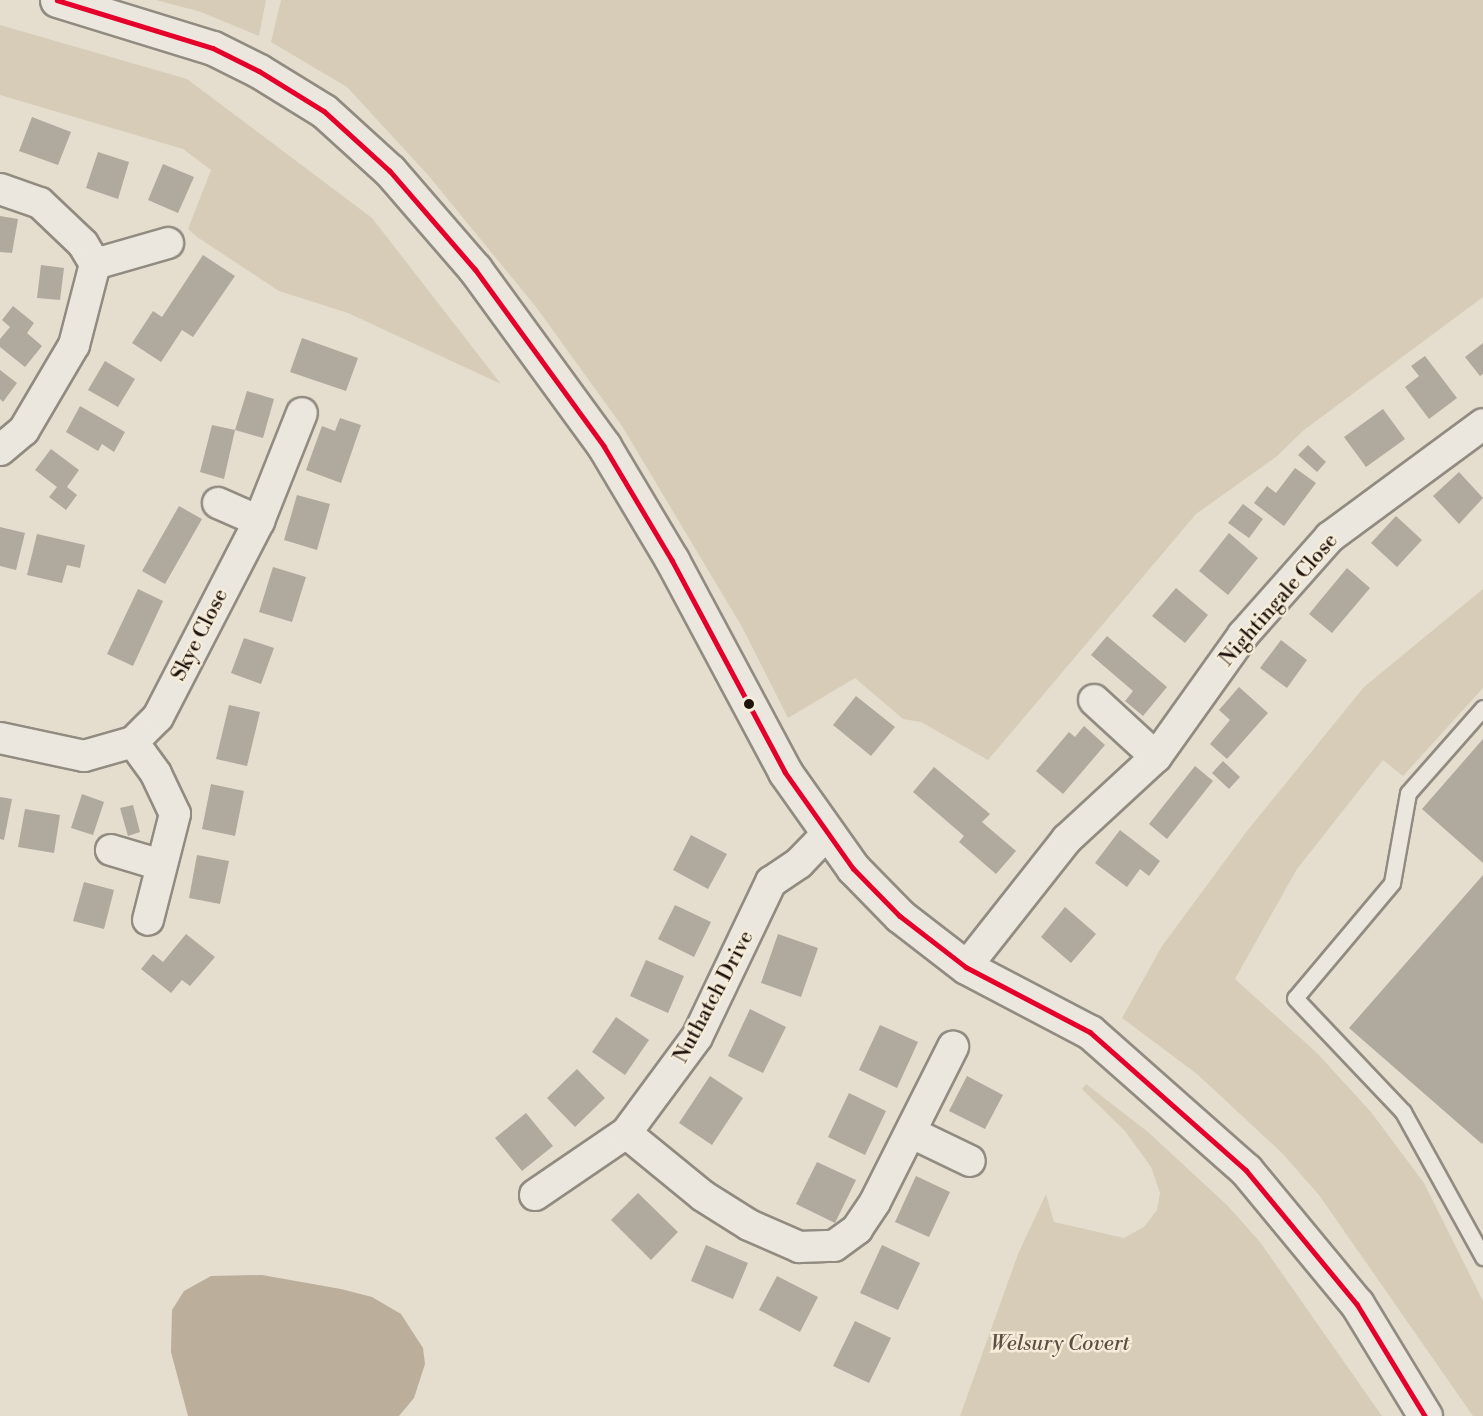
<!DOCTYPE html>
<html>
<head>
<meta charset="utf-8">
<style>
	body { margin:0 }
	#map { position:relative; width:1483px; height:1416px; overflow:hidden; background:#e5dece; font-family:"Libre Bodoni",serif }
	div>[style] { position:absolute }
	.green>* { inset:0; background:#d7ccb7 }
	.water>* { inset:0; background:#bbaf9b }
	.building>* { inset:0; background:#afa99e }
	.roads { filter:drop-shadow(2px 0 #918b81) drop-shadow(-2px 0 #918b81) drop-shadow(0 2px #918b81) drop-shadow(0 -2px #918b81) }
	.service>* { height:15px; margin:-7.5px; padding:0 7.5px; transform-origin:7.5px; border-radius:7.5px; background:#ebe7df }
	.minor>* { height:30px; margin:-15px; padding:0 15px; transform-origin:15px; border-radius:15px; background:#ebe7df }
	.tertiary>* { height:33px; margin:-16.5px; padding:0 16.5px; transform-origin:16.5px; border-radius:16.5px; background:#ebe7df }
	.bus-1>* { height:4.5px; margin:-2.25px; padding:0 2.25px; transform-origin:2.25px; border-radius:2.25px; background:#e4002b }
	.dots>* { width:16px; height:16px; translate:-50% -50%; box-sizing:border-box; border:3px solid #f5ecd9; border-radius:50% }
	span { translate:-50% -50%; white-space:nowrap; text-align:center; line-height:1.15; -webkit-text-stroke:5px #f5ecd9; paint-order:stroke }
	.street-label { font-size:21px; color:#20130c }
	.park-label { font-size:21px; color:#5c4f42; font-style:italic }
</style>
</head>
<body>
<div id="map">
	<div class="green">
		<div style="clip-path:polygon(156px 0,266px 0,259px 36px,201px 12px)"></div>
		<div style="clip-path:polygon(281px 0,1483px 0,1483px 297px,1304px 430px,1276px 457px,1196px 514px,988px 760px,921px 722px,903px 719px,855px 678px,788px 718px,742px 627px,622px 426px,536px 307px,428px 175px,347px 87px,271px 42px)"></div>
		<div style="clip-path:polygon(0 25px,187px 79px,372px 218px,501px 384px,348px 313px,279px 291px,197px 237px,188px 229px,211px 170px,183px 149px,0 95px)"></div>
		<div style="clip-path:polygon(1483px 589px,1483px 688px,1403px 776px,1383px 760px,1297px 869px,1235px 979px,1317px 1053px,1371px 1112px,1424px 1183px,1483px 1301px,1483px 1416px,1473px 1416px,1319px 1195px,1282px 1153px,1197px 1074px,1122px 1018px,1162px 946px,1247px 831px,1364px 687px)"></div>
		<div style="clip-path:polygon(1086px 1084px,1148px 1132px,1228px 1206px,1260px 1242px,1382px 1416px,960px 1416px,1018px 1254px,1046px 1194px,1054px 1222px,1124px 1238px,1144px 1227px,1157px 1210px,1160px 1193px,1151px 1167px,1125px 1131px,1082px 1089px)"></div>
	</div>
	<div class="water">
		<div style="clip-path:polygon(262px 1275px,341px 1289px,372px 1297px,401px 1314px,423px 1348px,425px 1364px,414px 1398px,399px 1416px,188px 1416px,171px 1352px,172px 1310px,184px 1291px,211px 1276px)"></div>
	</div>
	<div class="building">
		<div style="clip-path:polygon(32px 117px,71px 132px,58px 165px,19px 151px)"></div>
		<div style="clip-path:polygon(98px 152px,129px 162px,118px 199px,86px 188px)"></div>
		<div style="clip-path:polygon(163px 164px,194px 177px,178px 213px,148px 200px)"></div>
		<div style="clip-path:polygon(0 216px,18px 219px,12px 253px,0 252px)"></div>
		<div style="clip-path:polygon(203px 255px,235px 276px,193px 337px,182px 330px,161px 362px,132px 343px,153px 311px,162px 317px)"></div>
		<div style="clip-path:polygon(41px 265px,64px 268px,60px 300px,37px 298px)"></div>
		<div style="clip-path:polygon(13px 306px,34px 323px,27px 333px,42px 346px,25px 367px,0 347px,0 339px,10px 327px,2px 320px)"></div>
		<div style="clip-path:polygon(302px 338px,358px 358px,346px 391px,290px 372px)"></div>
		<div style="clip-path:polygon(1483px 343px,1483px 374px,1480px 376px,1465px 357px)"></div>
		<div style="clip-path:polygon(1425px 356px,1457px 398px,1429px 419px,1405px 387px,1419px 376px,1411px 366px)"></div>
		<div style="clip-path:polygon(105px 361px,135px 379px,118px 407px,88px 390px)"></div>
		<div style="clip-path:polygon(0 370px,17px 383px,3px 402px,0 399px)"></div>
		<div style="clip-path:polygon(247px 391px,274px 399px,263px 438px,235px 430px,224px 479px,200px 472px,212px 425px,235px 430px)"></div>
		<div style="clip-path:polygon(80px 406px,125px 432px,114px 452px,102px 444px,98px 451px,66px 432px)"></div>
		<div style="clip-path:polygon(1383px 409px,1405px 439px,1366px 467px,1344px 437px)"></div>
		<div style="clip-path:polygon(340px 418px,361px 425px,341px 483px,306px 470px,322px 426px,335px 431px)"></div>
		<div style="clip-path:polygon(1308px 445px,1326px 462px,1317px 472px,1298px 455px)"></div>
		<div style="clip-path:polygon(51px 449px,79px 470px,67px 487px,77px 495px,66px 510px,49px 497px,57px 487px,35px 470px)"></div>
		<div style="clip-path:polygon(1295px 468px,1316px 483px,1284px 526px,1254px 503px,1267px 486px,1276px 493px)"></div>
		<div style="clip-path:polygon(1459px 472px,1483px 498px,1459px 524px,1433px 496px)"></div>
		<div style="clip-path:polygon(297px 495px,330px 504px,317px 550px,284px 540px)"></div>
		<div style="clip-path:polygon(1243px 504px,1263px 519px,1249px 538px,1228px 523px)"></div>
		<div style="clip-path:polygon(179px 506px,202px 519px,165px 584px,142px 571px)"></div>
		<div style="clip-path:polygon(1396px 516px,1422px 540px,1397px 567px,1371px 543px)"></div>
		<div style="clip-path:polygon(0 527px,25px 533px,16px 570px,0 566px)"></div>
		<div style="clip-path:polygon(1229px 533px,1258px 558px,1228px 595px,1199px 571px)"></div>
		<div style="clip-path:polygon(37px 534px,85px 545px,80px 568px,67px 565px,62px 583px,27px 575px)"></div>
		<div style="clip-path:polygon(273px 567px,306px 577px,292px 622px,259px 612px)"></div>
		<div style="clip-path:polygon(1347px 568px,1370px 588px,1332px 633px,1309px 614px)"></div>
		<div style="clip-path:polygon(1176px 588px,1208px 615px,1185px 643px,1152px 616px)"></div>
		<div style="clip-path:polygon(138px 589px,163px 601px,133px 666px,107px 654px)"></div>
		<div style="clip-path:polygon(1107px 636px,1167px 687px,1143px 716px,1125px 701px,1133px 691px,1091px 655px)"></div>
		<div style="clip-path:polygon(244px 638px,274px 648px,261px 684px,231px 673px)"></div>
		<div style="clip-path:polygon(1281px 640px,1307px 660px,1287px 688px,1260px 668px)"></div>
		<div style="clip-path:polygon(1239px 687px,1268px 713px,1227px 759px,1210px 744px,1230px 720px,1219px 710px)"></div>
		<div style="clip-path:polygon(856px 696px,895px 727px,871px 756px,833px 725px)"></div>
		<div style="clip-path:polygon(229px 705px,260px 712px,247px 766px,216px 759px)"></div>
		<div style="clip-path:polygon(1084px 726px,1105px 745px,1063px 794px,1036px 771px,1069px 732px,1075px 737px)"></div>
		<div style="clip-path:polygon(1483px 739px,1483px 863px,1422px 809px)"></div>
		<div style="clip-path:polygon(1223px 761px,1240px 777px,1229px 789px,1212px 773px)"></div>
		<div style="clip-path:polygon(1195px 766px,1213px 781px,1167px 839px,1149px 824px)"></div>
		<div style="clip-path:polygon(934px 767px,990px 814px,982px 822px,1016px 851px,996px 874px,959px 842px,964px 836px,913px 792px)"></div>
		<div style="clip-path:polygon(211px 784px,244px 791px,235px 836px,202px 829px)"></div>
		<div style="clip-path:polygon(82px 794px,104px 802px,93px 835px,71px 828px)"></div>
		<div style="clip-path:polygon(0 797px,12px 799px,4px 840px,0 839px)"></div>
		<div style="clip-path:polygon(133px 805px,140px 832px,128px 836px,120px 808px)"></div>
		<div style="clip-path:polygon(25px 809px,60px 815px,54px 853px,18px 847px)"></div>
		<div style="clip-path:polygon(1120px 830px,1160px 861px,1149px 876px,1140px 869px,1127px 887px,1095px 863px)"></div>
		<div style="clip-path:polygon(691px 835px,727px 854px,708px 889px,673px 870px)"></div>
		<div style="clip-path:polygon(197px 855px,229px 861px,220px 904px,189px 898px)"></div>
		<div style="clip-path:polygon(1483px 875px,1483px 1142px,1482px 1144px,1349px 1028px)"></div>
		<div style="clip-path:polygon(84px 882px,114px 890px,104px 929px,73px 921px)"></div>
		<div style="clip-path:polygon(675px 905px,711px 922px,694px 957px,658px 939px)"></div>
		<div style="clip-path:polygon(1065px 907px,1096px 934px,1071px 963px,1041px 937px)"></div>
		<div style="clip-path:polygon(186px 934px,215px 957px,190px 986px,182px 980px,171px 993px,141px 969px,153px 954px,163px 962px)"></div>
		<div style="clip-path:polygon(778px 934px,818px 948px,801px 997px,761px 983px)"></div>
		<div style="clip-path:polygon(646px 960px,684px 976px,668px 1013px,630px 996px)"></div>
		<div style="clip-path:polygon(750px 1009px,786px 1027px,763px 1073px,728px 1056px)"></div>
		<div style="clip-path:polygon(616px 1017px,649px 1040px,625px 1075px,592px 1052px)"></div>
		<div style="clip-path:polygon(880px 1025px,918px 1042px,897px 1088px,859px 1070px)"></div>
		<div style="clip-path:polygon(577px 1069px,605px 1098px,575px 1127px,547px 1098px)"></div>
		<div style="clip-path:polygon(710px 1076px,743px 1098px,712px 1145px,679px 1123px)"></div>
		<div style="clip-path:polygon(967px 1076px,1003px 1095px,985px 1129px,949px 1111px)"></div>
		<div style="clip-path:polygon(849px 1093px,886px 1111px,865px 1155px,828px 1137px)"></div>
		<div style="clip-path:polygon(526px 1113px,553px 1146px,522px 1171px,495px 1138px)"></div>
		<div style="clip-path:polygon(817px 1162px,856px 1180px,835px 1223px,796px 1204px)"></div>
		<div style="clip-path:polygon(916px 1176px,950px 1192px,929px 1237px,895px 1222px)"></div>
		<div style="clip-path:polygon(638px 1193px,678px 1232px,651px 1260px,611px 1220px)"></div>
		<div style="clip-path:polygon(706px 1245px,748px 1263px,733px 1299px,691px 1281px)"></div>
		<div style="clip-path:polygon(882px 1245px,920px 1263px,898px 1310px,860px 1293px)"></div>
		<div style="clip-path:polygon(777px 1276px,818px 1297px,800px 1332px,759px 1310px)"></div>
		<div style="clip-path:polygon(855px 1321px,891px 1338px,869px 1383px,833px 1366px)"></div>
	</div>
	<div class="roads">
		<div class="service">
			<div style="left:1483px;top:708px;width:113px;rotate:131.4deg"></div>
			<div style="left:1408px;top:793px;width:91px;rotate:100.1deg"></div>
			<div style="left:1392px;top:883px;width:150px;rotate:130.1deg"></div>
			<div style="left:1295px;top:998px;width:157px;rotate:46.5deg"></div>
			<div style="left:1403px;top:1112px;width:166px;rotate:61.1deg"></div>
		</div>
		<div class="minor">
			<div style="left:0;top:189px;width:42px;rotate:19.3deg"></div>
			<div style="left:40px;top:203px;width:59px;rotate:43.6deg"></div>
			<div style="left:83px;top:244px;width:23px;rotate:59deg"></div>
			<div style="left:95px;top:264px;width:84px;rotate:104.5deg"></div>
			<div style="left:74px;top:345px;width:99px;rotate:120.5deg"></div>
			<div style="left:24px;top:430px;width:31px;rotate:140deg"></div>
			<div style="left:95px;top:264px;width:76px;rotate:-16deg"></div>
			<div style="left:218px;top:503px;width:45px;rotate:23.7deg"></div>
			<div style="left:1094px;top:700px;width:84px;rotate:42.6deg"></div>
			<div style="left:0;top:738px;width:86px;rotate:12.1deg"></div>
			<div style="left:84px;top:756px;width:51px;rotate:-15.9deg"></div>
			<div style="left:133px;top:742px;width:35px;rotate:-45deg"></div>
			<div style="left:158px;top:717px;width:220px;rotate:-62.7deg"></div>
			<div style="left:259px;top:521px;width:116px;rotate:-68.3deg"></div>
			<div style="left:133px;top:742px;width:39px;rotate:54deg"></div>
			<div style="left:156px;top:774px;width:44px;rotate:64.6deg"></div>
			<div style="left:175px;top:814px;width:109px;rotate:104.3deg"></div>
			<div style="left:111px;top:850px;width:52px;rotate:16.7deg"></div>
			<div style="left:966px;top:967px;width:163px;rotate:-51.7deg"></div>
			<div style="left:1067px;top:839px;width:121px;rotate:-42.7deg"></div>
			<div style="left:1156px;top:757px;width:150px;rotate:-54.5deg"></div>
			<div style="left:1243px;top:635px;width:131px;rotate:-48.4deg"></div>
			<div style="left:1330px;top:537px;width:190px;rotate:-36.4deg"></div>
			<div style="left:626px;top:1133px;width:99px;rotate:39.3deg"></div>
			<div style="left:703px;top:1196px;width:54px;rotate:32.2deg"></div>
			<div style="left:749px;top:1225px;width:55px;rotate:23.7deg"></div>
			<div style="left:799px;top:1247px;width:35px;rotate:-2deg"></div>
			<div style="left:834px;top:1246px;width:29px;rotate:-36deg"></div>
			<div style="left:857px;top:1229px;width:32px;rotate:-56deg"></div>
			<div style="left:875px;top:1202px;width:174px;rotate:-63.3deg"></div>
			<div style="left:912px;top:1133px;width:64px;rotate:25.8deg"></div>
			<div style="left:535px;top:1195px;width:110px;rotate:-34.3deg"></div>
			<div style="left:626px;top:1133px;width:119px;rotate:-53.5deg"></div>
			<div style="left:697px;top:1037px;width:172px;rotate:-64.5deg"></div>
			<div style="left:771px;top:882px;width:34px;rotate:-34deg"></div>
			<div style="left:799px;top:863px;width:39px;rotate:-46deg"></div>
		</div>
		<div class="tertiary">
			<div style="left:57px;top:0;width:163px;rotate:17.1deg"></div>
			<div style="left:213px;top:48px;width:51px;rotate:26.6deg"></div>
			<div style="left:259px;top:71px;width:76px;rotate:31.6deg"></div>
			<div style="left:324px;top:111px;width:89px;rotate:42.3deg"></div>
			<div style="left:390px;top:171px;width:130px;rotate:49.1deg"></div>
			<div style="left:475px;top:269px;width:219px;rotate:53.9deg"></div>
			<div style="left:604px;top:446px;width:133px;rotate:59.2deg"></div>
			<div style="left:672px;top:560px;width:240px;rotate:61.9deg"></div>
			<div style="left:785px;top:772px;width:118px;rotate:54.7deg"></div>
			<div style="left:853px;top:868px;width:67px;rotate:45.6deg"></div>
			<div style="left:900px;top:916px;width:83px;rotate:37.7deg"></div>
			<div style="left:966px;top:967px;width:140px;rotate:27.7deg"></div>
			<div style="left:1090px;top:1032px;width:208px;rotate:41.5deg"></div>
			<div style="left:1246px;top:1170px;width:174px;rotate:50.4deg"></div>
			<div style="left:1357px;top:1304px;width:131px;rotate:58.7deg"></div>
		</div>
	</div>
	<div class="bus-1">
		<div style="left:57px;top:0;width:163px;rotate:17.1deg"></div>
		<div style="left:213px;top:48px;width:51px;rotate:26.6deg"></div>
		<div style="left:259px;top:71px;width:76px;rotate:31.6deg"></div>
		<div style="left:324px;top:111px;width:89px;rotate:42.3deg"></div>
		<div style="left:390px;top:171px;width:130px;rotate:49.1deg"></div>
		<div style="left:475px;top:269px;width:219px;rotate:53.9deg"></div>
		<div style="left:604px;top:446px;width:133px;rotate:59.2deg"></div>
		<div style="left:672px;top:560px;width:240px;rotate:61.9deg"></div>
		<div style="left:785px;top:772px;width:118px;rotate:54.7deg"></div>
		<div style="left:853px;top:868px;width:67px;rotate:45.6deg"></div>
		<div style="left:900px;top:916px;width:83px;rotate:37.7deg"></div>
		<div style="left:966px;top:967px;width:140px;rotate:27.7deg"></div>
		<div style="left:1090px;top:1032px;width:208px;rotate:41.5deg"></div>
		<div style="left:1246px;top:1170px;width:174px;rotate:50.4deg"></div>
		<div style="left:1357px;top:1304px;width:131px;rotate:58.7deg"></div>
	</div>
	<div class="dots">
		<div style="left:749px;top:704px;background:#20130c"></div>
	</div>
	<div class="street-label">
		<span style="left:1279px;top:600px;rotate:-49deg">Nightingale Close</span>
		<span style="left:200px;top:635px;rotate:-63deg">Skye Close</span>
		<span style="left:714px;top:997px;rotate:-62deg">Nuthatch Drive</span>
	</div>
	<div class="park-label">
		<span style="left:1060px;top:1344px">Welsury Covert</span>
	</div>
</div>
</body>
</html>
